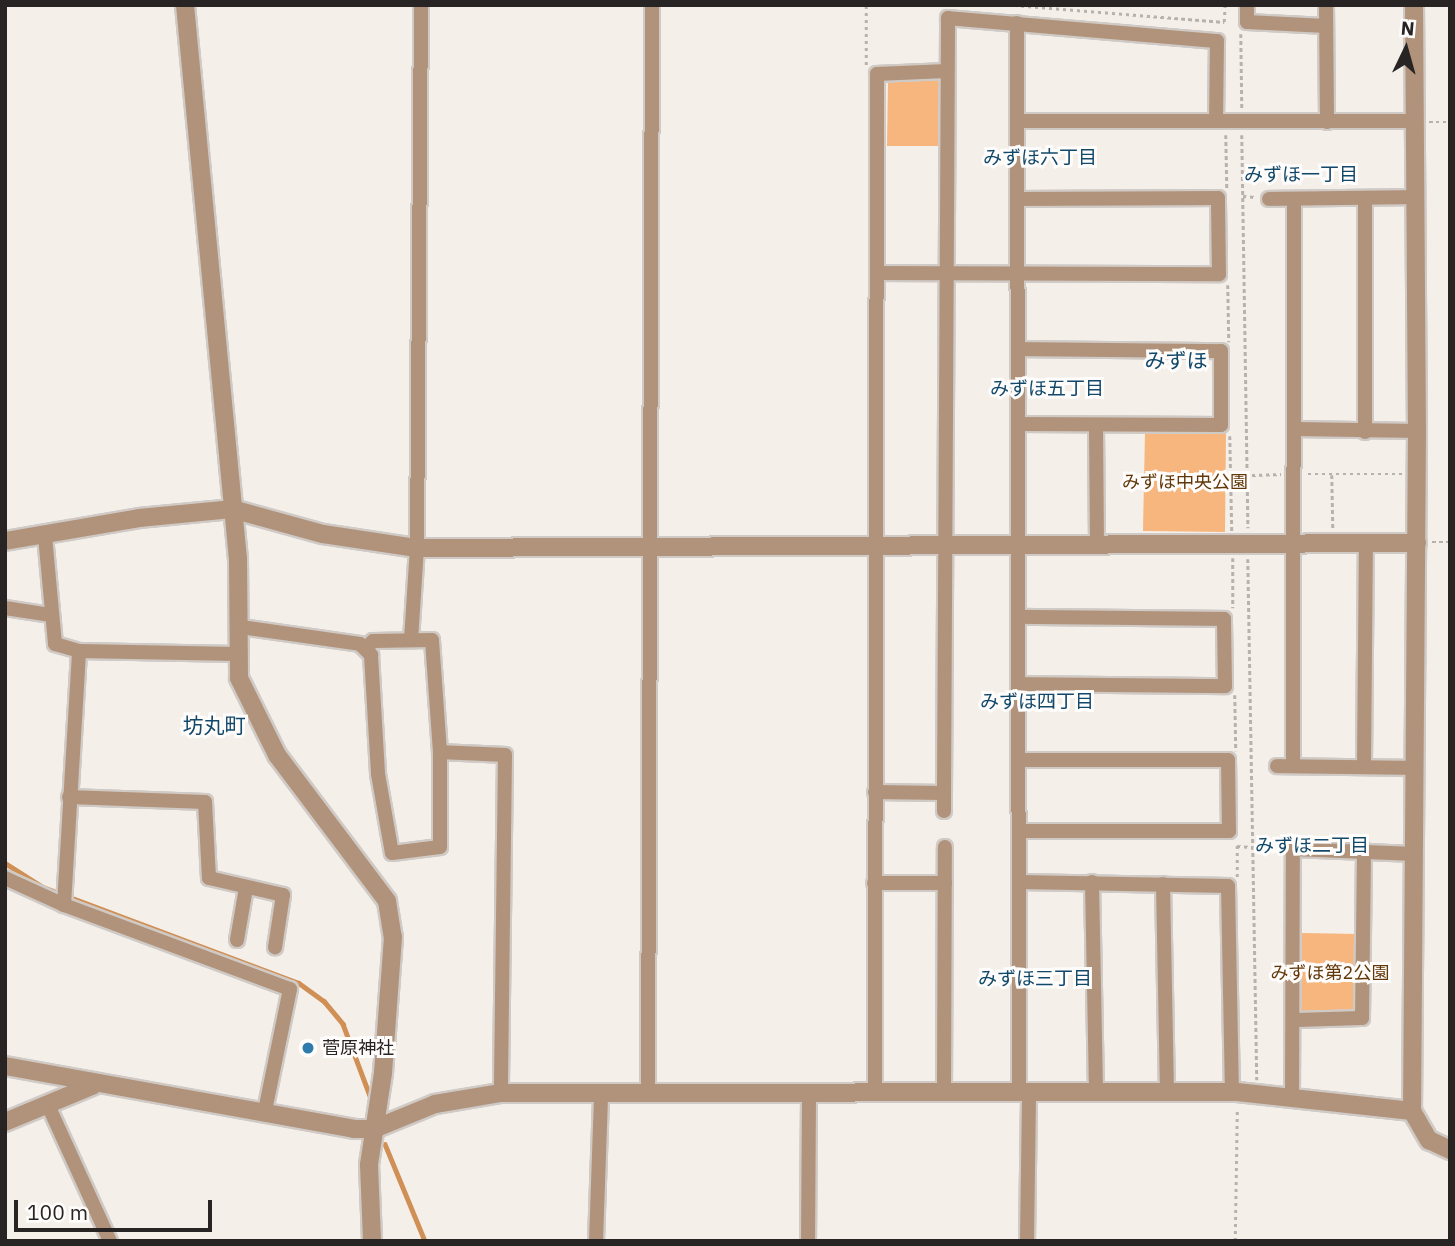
<!DOCTYPE html>
<html>
<head>
<meta charset="utf-8">
<style>
	body { margin:0 }
	#map { position:relative; width:1455px; height:1246px; overflow:hidden; background:#f5efea; font-family:"IBM Plex Sans","Noto Sans JP",sans-serif }
	div>[style] { position:absolute }
	.green>* { inset:0; background:#f7b67d }
	.stream>* { height:4.5px; margin:-2.25px; padding:0 2.25px; transform-origin:2.25px; border-radius:2.25px; background:#d08f54 }
	.path>* { height:2.5px; margin-top:-1.25px; transform-origin:0; background:repeating-linear-gradient(90deg,#b7b2ae 0 3.5px,transparent 0 7px) }
	.roads { filter:drop-shadow(2px 0 #d0cac6) drop-shadow(-2px 0 #d0cac6) drop-shadow(0 2px #d0cac6) drop-shadow(0 -2px #d0cac6) }
	.minor>* { height:14px; margin:-7px; padding:0 7px; transform-origin:7px; border-radius:7px; background:#b0937a }
	.tertiary>* { height:18px; margin:-9px; padding:0 9px; transform-origin:9px; border-radius:9px; background:#b0937a }
	.dots>* { width:19px; height:19px; translate:-50% -50%; box-sizing:border-box; border:4px solid #fefdfc; border-radius:50% }
	span { translate:-50% -50%; white-space:nowrap; text-align:center; line-height:1.15; -webkit-text-stroke:6px #fefdfc; paint-order:stroke }
	.park-label { font-size:18px; color:#633809 }
	.poi-label { font-size:18px; color:#272423 }
	.left { translate:0 -50%; text-align:left }
	.neighbourhood-label { font-size:19px; color:#12486a }
	.quarter-label { font-size:21px; color:#12486a }
	.frame { position:absolute; inset:0; border:7px solid #272423; pointer-events:none }
	.north { position:absolute; left:1371px; top:14px; width:70px; height:70px; -webkit-text-stroke:5px #fefdfc; paint-order:stroke; rotate:5deg; font-size:19px; font-weight:700; line-height:28px; text-align:center; color:#272423 }
	.north::after { content:''; display:block; margin:auto; width:24px; height:32px; background:#272423; clip-path:polygon(50% 0,100% 100%,50% 72%,0 100%) }
	.scale { position:absolute; left:14px; top:1200px; width:198px; height:32px; box-sizing:border-box; border:4px solid #272423; border-top:0; padding-left:9px; font-size:21px; line-height:24px; white-space:nowrap; color:#272423; -webkit-text-stroke:5px #fefdfc; paint-order:stroke }
</style>
</head>
<body>
<div id="map">
	<div class="green">
		<div style="clip-path:polygon(939px 78px,938px 146px,887px 146px,888px 80px)"></div>
		<div style="clip-path:polygon(1145px 432px,1226px 433px,1225px 532px,1143px 531px)"></div>
		<div style="clip-path:polygon(1302px 933px,1358px 934px,1358px 1012px,1301px 1013px)"></div>
	</div>
	<div class="stream">
		<div style="left:5px;top:863px;width:45px;rotate:32.3deg"></div>
		<div style="left:43px;top:887px;width:273px;rotate:20.6deg"></div>
		<div style="left:299px;top:983px;width:31px;rotate:36deg"></div>
		<div style="left:324px;top:1001px;width:30px;rotate:50deg"></div>
		<div style="left:343px;top:1024px;width:77px;rotate:69.4deg"></div>
		<div style="left:385px;top:1144px;width:105px;rotate:67.6deg"></div>
	</div>
	<div class="path">
		<div style="left:1014px;top:5px;width:211px;rotate:4.6deg"></div>
		<div style="left:1224px;top:22px;width:17px;rotate:-87deg"></div>
		<div style="left:1241px;top:34px;width:74px;rotate:89.2deg"></div>
		<div style="left:866px;top:65px;width:60px;rotate:-90deg"></div>
		<div style="left:1429px;top:122px;width:21px"></div>
		<div style="left:1226px;top:135px;width:53px;rotate:88.9deg"></div>
		<div style="left:1242px;top:135px;width:393px;rotate:89.1deg"></div>
		<div style="left:1243px;top:196px;width:12px;rotate:5deg"></div>
		<div style="left:1228px;top:285px;width:57px;rotate:89deg"></div>
		<div style="left:1230px;top:436px;width:95px;rotate:88.8deg"></div>
		<div style="left:1308px;top:474px;width:95px"></div>
		<div style="left:1332px;top:475px;width:53px;rotate:88.9deg"></div>
		<div style="left:1231px;top:476px;width:50px;rotate:-2.3deg"></div>
		<div style="left:1432px;top:542px;width:18px"></div>
		<div style="left:1233px;top:558px;width:50px;rotate:90deg"></div>
		<div style="left:1248px;top:559px;width:521px;rotate:89.01deg"></div>
		<div style="left:1235px;top:695px;width:56px;rotate:89deg"></div>
		<div style="left:1237px;top:846px;width:42px;rotate:4.1deg"></div>
		<div style="left:1237px;top:877px;width:35px;rotate:-90deg"></div>
		<div style="left:1235px;top:1241px;width:133px;rotate:-89.1deg"></div>
	</div>
	<div class="roads">
		<div class="minor">
			<div style="left:1247px;top:5px;width:17px;rotate:90deg"></div>
			<div style="left:1247px;top:22px;width:79px;rotate:2.9deg"></div>
			<div style="left:1326px;top:5px;width:117px;rotate:89.5deg"></div>
			<div style="left:1017px;top:23px;width:1069px;rotate:89.89deg"></div>
			<div style="left:1019px;top:121px;width:396px"></div>
			<div style="left:1269px;top:199px;width:145px;rotate:-0.8deg"></div>
			<div style="left:878px;top:273px;width:341px;rotate:0.2deg"></div>
			<div style="left:1219px;top:274px;width:76px;rotate:-90.8deg"></div>
			<div style="left:1218px;top:198px;width:198px;rotate:179.7deg"></div>
			<div style="left:1020px;top:349px;width:201px;rotate:0.6deg"></div>
			<div style="left:1221px;top:351px;width:74px;rotate:90deg"></div>
			<div style="left:1221px;top:425px;width:201px;rotate:-179.7deg"></div>
			<div style="left:1096px;top:428px;width:116px;rotate:89.5deg"></div>
			<div style="left:1295px;top:429px;width:122px;rotate:0.9deg"></div>
			<div style="left:1365px;top:432px;width:234px;rotate:-90deg"></div>
			<div style="left:45px;top:536px;width:108px;rotate:84.7deg"></div>
			<div style="left:55px;top:644px;width:25px;rotate:16deg"></div>
			<div style="left:79px;top:651px;width:158px;rotate:1.1deg"></div>
			<div style="left:5px;top:608px;width:47px;rotate:8.7deg"></div>
			<div style="left:241px;top:627px;width:120px;rotate:8.1deg"></div>
			<div style="left:360px;top:644px;width:16px;rotate:45deg"></div>
			<div style="left:371px;top:655px;width:119px;rotate:86.6deg"></div>
			<div style="left:378px;top:774px;width:80px;rotate:80deg"></div>
			<div style="left:392px;top:853px;width:48px;rotate:-7.1deg"></div>
			<div style="left:440px;top:847px;width:95px;rotate:-90deg"></div>
			<div style="left:440px;top:752px;width:112px;rotate:-94.1deg"></div>
			<div style="left:432px;top:640px;width:59px;rotate:179deg"></div>
			<div style="left:373px;top:641px;width:11px;rotate:135deg"></div>
			<div style="left:411px;top:640px;width:92px;rotate:-86.3deg"></div>
			<div style="left:417px;top:548px;width:543px;rotate:-89.58deg"></div>
			<div style="left:1018px;top:684px;width:207px;rotate:0.6deg"></div>
			<div style="left:1225px;top:686px;width:67px;rotate:-90.9deg"></div>
			<div style="left:1224px;top:619px;width:205px;rotate:-179.4deg"></div>
			<div style="left:440px;top:752px;width:65px;rotate:2.6deg"></div>
			<div style="left:505px;top:755px;width:338px;rotate:90.7deg"></div>
			<div style="left:1018px;top:760px;width:210px"></div>
			<div style="left:1228px;top:760px;width:71px;rotate:89.2deg"></div>
			<div style="left:1229px;top:831px;width:210px;rotate:180deg"></div>
			<div style="left:1293px;top:764px;width:565px;rotate:-89.9deg"></div>
			<div style="left:1364px;top:764px;width:220px;rotate:-89.5deg"></div>
			<div style="left:1277px;top:766px;width:137px;rotate:0.8deg"></div>
			<div style="left:875px;top:792px;width:69px;rotate:0.8deg"></div>
			<div style="left:944px;top:793px;width:775px;rotate:-89.7deg"></div>
			<div style="left:948px;top:18px;width:270px;rotate:4.9deg"></div>
			<div style="left:1217px;top:41px;width:80px;rotate:90.7deg"></div>
			<div style="left:944px;top:793px;width:18px;rotate:90deg"></div>
			<div style="left:69px;top:797px;width:136px;rotate:2.1deg"></div>
			<div style="left:205px;top:802px;width:76px;rotate:87deg"></div>
			<div style="left:209px;top:878px;width:76px;rotate:12.9deg"></div>
			<div style="left:283px;top:895px;width:53px;rotate:98.7deg"></div>
			<div style="left:5px;top:878px;width:65px;rotate:24.6deg"></div>
			<div style="left:64px;top:905px;width:241px;rotate:20.4deg"></div>
			<div style="left:290px;top:989px;width:125px;rotate:101.6deg"></div>
			<div style="left:1020px;top:882px;width:208px;rotate:1.1deg"></div>
			<div style="left:1228px;top:886px;width:207px;rotate:88.9deg"></div>
			<div style="left:1092px;top:882px;width:211px;rotate:88.9deg"></div>
			<div style="left:874px;top:883px;width:71px"></div>
			<div style="left:1163px;top:884px;width:208px;rotate:88.9deg"></div>
			<div style="left:64px;top:905px;width:254px;rotate:-86.6deg"></div>
			<div style="left:237px;top:940px;width:53px;rotate:-80.2deg"></div>
			<div style="left:1296px;top:1020px;width:66px;rotate:-1.7deg"></div>
			<div style="left:1362px;top:1018px;width:168px;rotate:-89.3deg"></div>
			<div style="left:944px;top:1091px;width:244px;rotate:-89.8deg"></div>
			<div style="left:875px;top:1093px;width:1019px;rotate:-89.89deg"></div>
			<div style="left:877px;top:74px;width:69px;rotate:-2.5deg"></div>
			<div style="left:648px;top:1094px;width:1089px;rotate:-89.79deg"></div>
			<div style="left:1292px;top:1097px;width:248px;rotate:-89.8deg"></div>
			<div style="left:1293px;top:849px;width:121px;rotate:2.4deg"></div>
			<div style="left:47px;top:1103px;width:152px;rotate:65.5deg"></div>
			<div style="left:596px;top:1241px;width:146px;rotate:-88deg"></div>
			<div style="left:808px;top:1241px;width:145px;rotate:-89.6deg"></div>
			<div style="left:1027px;top:1241px;width:149px;rotate:-89.2deg"></div>
		</div>
		<div class="tertiary">
			<div style="left:185px;top:5px;width:557px;rotate:84.54deg"></div>
			<div style="left:238px;top:559px;width:119px;rotate:89.5deg"></div>
			<div style="left:239px;top:678px;width:86px;rotate:63.7deg"></div>
			<div style="left:277px;top:755px;width:183px;rotate:53deg"></div>
			<div style="left:387px;top:901px;width:36px;rotate:81deg"></div>
			<div style="left:393px;top:937px;width:136px;rotate:94.2deg"></div>
			<div style="left:383px;top:1073px;width:93px;rotate:98.7deg"></div>
			<div style="left:369px;top:1165px;width:76px;rotate:87.7deg"></div>
			<div style="left:1414px;top:5px;width:426px;rotate:89.6deg"></div>
			<div style="left:1417px;top:431px;width:680px;rotate:90.42deg"></div>
			<div style="left:1412px;top:1111px;width:34px;rotate:60deg"></div>
			<div style="left:1429px;top:1140px;width:23px;rotate:25deg"></div>
			<div style="left:5px;top:541px;width:136px;rotate:-9.7deg"></div>
			<div style="left:139px;top:518px;width:93px;rotate:-5.5deg"></div>
			<div style="left:232px;top:509px;width:94px;rotate:15.4deg"></div>
			<div style="left:323px;top:534px;width:95px;rotate:8.5deg"></div>
			<div style="left:417px;top:548px;width:1000px;rotate:-0.29deg"></div>
			<div style="left:5px;top:1066px;width:355px;rotate:10.2deg"></div>
			<div style="left:354px;top:1129px;width:20px"></div>
			<div style="left:374px;top:1129px;width:66px;rotate:-22.3deg"></div>
			<div style="left:435px;top:1104px;width:67px;rotate:-9.5deg"></div>
			<div style="left:501px;top:1093px;width:736px;rotate:-0.08deg"></div>
			<div style="left:1237px;top:1092px;width:176px;rotate:6.2deg"></div>
			<div style="left:5px;top:1122px;width:96px;rotate:-22.6deg"></div>
		</div>
	</div>
	<div class="dots">
		<div style="left:308px;top:1048px;background:#2f7bae"></div>
	</div>
	<div class="park-label">
		<span style="left:1185px;top:482px">みずほ中央公園</span>
		<span style="left:1330px;top:973px">みずほ第2公園</span>
	</div>
	<div class="poi-label">
		<span class="left" style="left:322px;top:1048px">菅原神社</span>
	</div>
	<div class="neighbourhood-label">
		<span style="left:1040px;top:158px">みずほ六丁目</span>
		<span style="left:1301px;top:175px">みずほ一丁目</span>
		<span style="left:1047px;top:389px">みずほ五丁目</span>
		<span style="left:1037px;top:702px">みずほ四丁目</span>
		<span style="left:1312px;top:846px">みずほ二丁目</span>
		<span style="left:1035px;top:979px">みずほ三丁目</span>
	</div>
	<div class="quarter-label">
		<span style="left:1176px;top:360px">みずほ</span>
		<span style="left:214px;top:725px">坊丸町</span>
	</div>
	<div class="frame"></div>
	<div class="north">N</div>
	<div class="scale">100 m</div>
</div>
</body>
</html>
